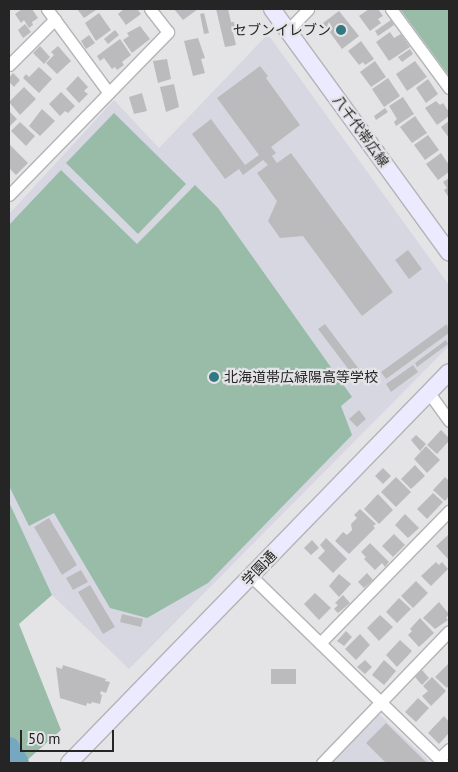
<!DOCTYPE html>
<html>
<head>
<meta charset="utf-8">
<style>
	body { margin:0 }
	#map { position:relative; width:458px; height:772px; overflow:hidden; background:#e4e4e7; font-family:"PT Sans","Noto Sans JP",sans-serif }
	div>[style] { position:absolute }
	.built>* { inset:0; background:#d7d7e2 }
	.green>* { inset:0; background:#98bca8 }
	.river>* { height:22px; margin:-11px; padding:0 11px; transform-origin:11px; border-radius:11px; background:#76a7c0 }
	.building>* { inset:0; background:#bbbbbe }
	.roads { filter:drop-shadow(1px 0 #b4b4b7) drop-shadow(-1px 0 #b4b4b7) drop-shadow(0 1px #b4b4b7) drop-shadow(0 -1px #b4b4b7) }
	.street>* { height:11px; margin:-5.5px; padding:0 5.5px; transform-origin:5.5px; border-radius:5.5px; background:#fff }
	.secondary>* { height:16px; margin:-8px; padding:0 8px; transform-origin:8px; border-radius:8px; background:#eceafe }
	.dots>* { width:14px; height:14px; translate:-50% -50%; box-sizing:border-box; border:2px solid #e4e4e7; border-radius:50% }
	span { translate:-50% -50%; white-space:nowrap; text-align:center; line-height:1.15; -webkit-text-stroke:4.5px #e4e4e7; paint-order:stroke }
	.poi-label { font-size:14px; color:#252526 }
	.right { translate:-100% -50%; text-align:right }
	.left { translate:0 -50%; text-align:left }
	.street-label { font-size:14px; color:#252526 }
	.frame { position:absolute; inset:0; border:10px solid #252526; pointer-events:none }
	.scale { position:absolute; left:20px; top:730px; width:94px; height:22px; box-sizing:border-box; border:2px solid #252526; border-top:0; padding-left:6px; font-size:15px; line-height:18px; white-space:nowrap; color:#252526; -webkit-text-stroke:4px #e4e4e7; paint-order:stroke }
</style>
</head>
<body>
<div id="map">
	<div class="built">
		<div style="clip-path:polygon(265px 37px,270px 37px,449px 285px,449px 346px,129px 669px,52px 595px,9px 502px,9px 214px,114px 100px,159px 148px)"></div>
		<div style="clip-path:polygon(378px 713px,431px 763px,331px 763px)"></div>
	</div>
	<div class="green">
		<div style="clip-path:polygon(400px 9px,449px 9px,449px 76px)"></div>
		<div style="clip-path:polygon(114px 113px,186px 184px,138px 234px,66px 163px)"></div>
		<div style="clip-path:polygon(61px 170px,137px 244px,195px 185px,218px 208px,352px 397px,341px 406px,352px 435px,208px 583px,147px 618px,110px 608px,54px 513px,29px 526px,9px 486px,9px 225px)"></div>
		<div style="clip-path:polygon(9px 502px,52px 595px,19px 624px,61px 730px,24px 763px,9px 763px)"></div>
	</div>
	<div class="river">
		<div style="left:9px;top:748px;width:17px;rotate:59deg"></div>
	</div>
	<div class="building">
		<div style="clip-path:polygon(22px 9px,32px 9px,38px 18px,32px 22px,33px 25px,29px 28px,24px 20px,21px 23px,15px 14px)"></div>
		<div style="clip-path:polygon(77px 9px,95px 9px,96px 10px,84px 18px)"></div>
		<div style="clip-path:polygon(124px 9px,137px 9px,141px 14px,126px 25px,118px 14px)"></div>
		<div style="clip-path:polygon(174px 9px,198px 9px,183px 20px)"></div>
		<div style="clip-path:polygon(216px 9px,228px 9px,231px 22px,234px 22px,235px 27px,232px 28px,236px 45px,225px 47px)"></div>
		<div style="clip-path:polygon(369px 9px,378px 9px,383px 16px,378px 19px,381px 23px,370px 31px,359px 16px)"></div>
		<div style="clip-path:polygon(339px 11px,359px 36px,342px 49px,323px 23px)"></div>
		<div style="clip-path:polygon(99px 13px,111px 30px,96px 41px,85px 23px)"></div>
		<div style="clip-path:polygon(204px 13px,209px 33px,204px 34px,200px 14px)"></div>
		<div style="clip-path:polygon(391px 20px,394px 25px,378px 36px,375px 31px)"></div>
		<div style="clip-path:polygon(25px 24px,31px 32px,23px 38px,18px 30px)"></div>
		<div style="clip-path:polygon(140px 26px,150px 39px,132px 53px,123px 40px,129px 36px,127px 33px)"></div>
		<div style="clip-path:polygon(115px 30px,119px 35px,108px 44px,104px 39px)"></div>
		<div style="clip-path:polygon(390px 32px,394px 38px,401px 34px,410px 47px,389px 61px,376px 42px)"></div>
		<div style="clip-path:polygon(89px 35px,95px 43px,86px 49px,81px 41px)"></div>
		<div style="clip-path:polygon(198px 38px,205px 58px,201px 59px,205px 73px,193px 76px,184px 41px)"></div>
		<div style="clip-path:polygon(120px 39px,131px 55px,122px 62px,124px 65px,117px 70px,115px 67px,112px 69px,104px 58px,100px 61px,97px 56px)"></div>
		<div style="clip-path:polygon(361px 41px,374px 59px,365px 65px,363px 62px,359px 65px,348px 51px)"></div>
		<div style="clip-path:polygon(40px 46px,50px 57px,44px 64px,33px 53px)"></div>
		<div style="clip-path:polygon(58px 46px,71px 61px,57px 74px,46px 63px,54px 55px,51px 52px)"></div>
		<div style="clip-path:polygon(410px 49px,413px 54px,402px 62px,398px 57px)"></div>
		<div style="clip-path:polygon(167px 59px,171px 79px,158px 83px,153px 61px)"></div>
		<div style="clip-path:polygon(375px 61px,386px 77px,371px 87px,360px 72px)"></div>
		<div style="clip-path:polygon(415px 61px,427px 77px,407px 91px,396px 74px)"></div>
		<div style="clip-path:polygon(260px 66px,268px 76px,266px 78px,300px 125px,271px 147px,276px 153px,272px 156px,277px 163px,291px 153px,393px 292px,362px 316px,303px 236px,280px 238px,268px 221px,277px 201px,257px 173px,268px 165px,263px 160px,243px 175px,239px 169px,225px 179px,192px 134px,211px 119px,245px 165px,259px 155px,217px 98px)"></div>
		<div style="clip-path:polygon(39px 67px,52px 79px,39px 93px,23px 78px,26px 74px,29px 77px)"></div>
		<div style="clip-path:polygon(13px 73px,20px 80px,14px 87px,9px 82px,9px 78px)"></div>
		<div style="clip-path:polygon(78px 76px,88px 87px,84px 91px,88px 94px,79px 103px,66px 89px)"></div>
		<div style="clip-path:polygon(388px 78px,400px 96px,384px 107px,372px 89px)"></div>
		<div style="clip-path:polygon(428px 79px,438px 94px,426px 103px,416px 88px)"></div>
		<div style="clip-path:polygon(174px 84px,179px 107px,166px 112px,160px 87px)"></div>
		<div style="clip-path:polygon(24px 87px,36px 99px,20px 115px,9px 102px)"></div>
		<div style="clip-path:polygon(61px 92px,75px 106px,68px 113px,65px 111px,60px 116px,49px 104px)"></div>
		<div style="clip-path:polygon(142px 93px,147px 111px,134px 114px,129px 97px)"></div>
		<div style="clip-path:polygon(403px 97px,414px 114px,396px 126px,394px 122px,397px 119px,389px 106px)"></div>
		<div style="clip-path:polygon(436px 101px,440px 105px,443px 103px,449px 112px,449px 116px,437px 125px,425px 108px)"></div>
		<div style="clip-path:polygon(385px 108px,388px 112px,376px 120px,374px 116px)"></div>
		<div style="clip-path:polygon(42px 109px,55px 121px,40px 136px,29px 126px)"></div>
		<div style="clip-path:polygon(9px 111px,17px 119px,9px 127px)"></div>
		<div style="clip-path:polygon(415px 116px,427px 133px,412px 143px,400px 127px)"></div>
		<div style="clip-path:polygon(449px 121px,449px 138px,441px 127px)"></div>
		<div style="clip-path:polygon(20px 122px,35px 136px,26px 146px,11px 131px)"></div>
		<div style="clip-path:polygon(428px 135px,439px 150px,425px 160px,414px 145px)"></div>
		<div style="clip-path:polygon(9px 144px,28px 163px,16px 175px,9px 168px)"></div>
		<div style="clip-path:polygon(441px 153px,449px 165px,449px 172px,438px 180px,426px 164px)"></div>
		<div style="clip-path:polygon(449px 178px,449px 198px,444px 190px,447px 188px,443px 182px)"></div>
		<div style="clip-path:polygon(408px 250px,422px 269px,409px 279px,395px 260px)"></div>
		<div style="clip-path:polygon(325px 324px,365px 377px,358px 382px,318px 329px)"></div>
		<div style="clip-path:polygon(447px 324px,449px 333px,386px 379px,381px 372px)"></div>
		<div style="clip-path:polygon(446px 340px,448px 344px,417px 367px,415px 363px)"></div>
		<div style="clip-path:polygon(413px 365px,418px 372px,391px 392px,386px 384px)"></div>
		<div style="clip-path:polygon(359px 410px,366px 419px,357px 427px,349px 419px)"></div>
		<div style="clip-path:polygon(441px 430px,449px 438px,449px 441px,437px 454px,427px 445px)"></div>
		<div style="clip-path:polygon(416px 435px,426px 444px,420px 451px,411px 440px)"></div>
		<div style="clip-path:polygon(426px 446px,440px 460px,427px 473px,414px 459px)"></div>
		<div style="clip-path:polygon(415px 465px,425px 476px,411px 489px,401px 479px)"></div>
		<div style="clip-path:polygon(383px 468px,391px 476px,383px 484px,375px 476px)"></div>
		<div style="clip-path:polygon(396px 477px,411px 492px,396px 507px,381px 492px)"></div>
		<div style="clip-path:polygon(445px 477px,449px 481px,449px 496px,445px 501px,433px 490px)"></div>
		<div style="clip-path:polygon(433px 493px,443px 502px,427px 519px,417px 509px)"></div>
		<div style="clip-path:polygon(378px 494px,393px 510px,379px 524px,364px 509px)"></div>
		<div style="clip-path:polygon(360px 509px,376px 524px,373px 526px,375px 528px,349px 554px,335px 541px,343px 532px,347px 535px,352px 530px,351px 524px,357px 518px,354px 515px)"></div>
		<div style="clip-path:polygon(405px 514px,419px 528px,408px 538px,395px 525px)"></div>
		<div style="clip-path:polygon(49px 518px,77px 565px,62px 575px,34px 527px)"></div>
		<div style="clip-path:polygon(394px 534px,405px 545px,393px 557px,382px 546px)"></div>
		<div style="clip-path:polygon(448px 535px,449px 537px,449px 560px,436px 546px)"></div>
		<div style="clip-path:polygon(326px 538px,347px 559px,333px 573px,318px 558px,325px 551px,320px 545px)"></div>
		<div style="clip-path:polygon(312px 540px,319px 548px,311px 555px,304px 548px)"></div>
		<div style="clip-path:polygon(370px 543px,389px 562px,385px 567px,382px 563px,375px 570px,364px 559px,366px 557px,361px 552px)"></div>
		<div style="clip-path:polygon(436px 562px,439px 565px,442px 562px,448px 569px,431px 586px,421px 576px)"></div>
		<div style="clip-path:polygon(81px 570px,88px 582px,73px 590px,66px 578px)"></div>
		<div style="clip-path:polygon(367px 573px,373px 580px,364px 588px,358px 582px)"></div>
		<div style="clip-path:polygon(339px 574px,351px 584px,339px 597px,329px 586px)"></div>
		<div style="clip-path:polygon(416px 581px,428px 593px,413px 608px,401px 596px)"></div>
		<div style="clip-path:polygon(90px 585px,115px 627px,103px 634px,78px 592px)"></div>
		<div style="clip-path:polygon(315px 593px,331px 608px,319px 620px,304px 604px)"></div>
		<div style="clip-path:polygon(343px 595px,350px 603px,338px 613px,334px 609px,338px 605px,335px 603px)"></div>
		<div style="clip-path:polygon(399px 598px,411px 609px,397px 623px,386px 612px)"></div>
		<div style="clip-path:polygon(439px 602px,449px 614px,446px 618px,448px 620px,435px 629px,423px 618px)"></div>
		<div style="clip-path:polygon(122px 614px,143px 619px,141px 627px,120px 622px)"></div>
		<div style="clip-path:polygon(380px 615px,393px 627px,379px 641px,367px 628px)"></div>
		<div style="clip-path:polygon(420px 618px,434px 633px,419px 647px,408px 635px,412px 631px,410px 629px)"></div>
		<div style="clip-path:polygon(346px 631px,352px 637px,344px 646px,337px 641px)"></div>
		<div style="clip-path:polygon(360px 634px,370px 645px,356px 660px,345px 649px)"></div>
		<div style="clip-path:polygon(400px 640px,412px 651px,397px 667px,386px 655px)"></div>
		<div style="clip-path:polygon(365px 660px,372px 667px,365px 674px,357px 667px)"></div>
		<div style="clip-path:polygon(384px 660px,396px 671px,384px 685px,372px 675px)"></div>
		<div style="clip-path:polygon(449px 663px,449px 685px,447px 688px,435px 677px)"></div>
		<div style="clip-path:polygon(63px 665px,106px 679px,105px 681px,110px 682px,106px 693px,101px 691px,100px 694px,102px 695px,100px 704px,92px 702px,91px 704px,87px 703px,86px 706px,60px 698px,56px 667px,62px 669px)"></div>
		<div style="clip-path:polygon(271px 669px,296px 669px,296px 684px,271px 684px)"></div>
		<div style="clip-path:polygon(422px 670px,429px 678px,422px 685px,415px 677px)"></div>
		<div style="clip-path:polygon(432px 677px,446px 691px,431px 706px,422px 696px,428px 691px,423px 686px)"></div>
		<div style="clip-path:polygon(418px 698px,429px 708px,416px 722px,405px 712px)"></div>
		<div style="clip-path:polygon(444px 716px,449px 722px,449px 733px,439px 744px,428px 733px)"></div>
		<div style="clip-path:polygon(386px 723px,427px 763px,386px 763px,366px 743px)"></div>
	</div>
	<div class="roads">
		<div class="street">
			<div style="left:47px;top:9px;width:104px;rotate:53.6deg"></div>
			<div style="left:391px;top:9px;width:98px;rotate:53.7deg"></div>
			<div style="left:288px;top:30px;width:29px;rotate:-46deg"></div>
			<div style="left:9px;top:65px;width:65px;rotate:-45deg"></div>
			<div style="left:9px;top:195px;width:228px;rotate:-45.7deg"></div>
			<div style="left:168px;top:32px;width:29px;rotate:-128deg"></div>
			<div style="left:429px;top:393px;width:34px;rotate:54deg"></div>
			<div style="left:251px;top:576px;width:268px;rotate:44.2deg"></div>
			<div style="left:320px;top:643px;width:185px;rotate:-45.7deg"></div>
			<div style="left:439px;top:759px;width:14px;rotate:-45deg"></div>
			<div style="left:322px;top:763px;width:183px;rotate:-46.1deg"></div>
		</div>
		<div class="secondary">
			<div style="left:272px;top:9px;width:301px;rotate:54deg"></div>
			<div style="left:69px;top:763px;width:545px;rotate:-45.82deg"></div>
		</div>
	</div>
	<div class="dots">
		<div style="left:341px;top:30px;background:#317882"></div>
		<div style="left:214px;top:377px;background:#317882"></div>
	</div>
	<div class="poi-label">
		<span class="right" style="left:331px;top:30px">セブンイレブン</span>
		<span class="left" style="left:224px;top:377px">北海道帯広緑陽高等学校</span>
	</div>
	<div class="street-label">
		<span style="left:361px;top:131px;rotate:54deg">八千代帯広線</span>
		<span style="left:259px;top:568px;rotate:-46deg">学園通</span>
	</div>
	<div class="frame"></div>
	<div class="scale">50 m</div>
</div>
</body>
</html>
